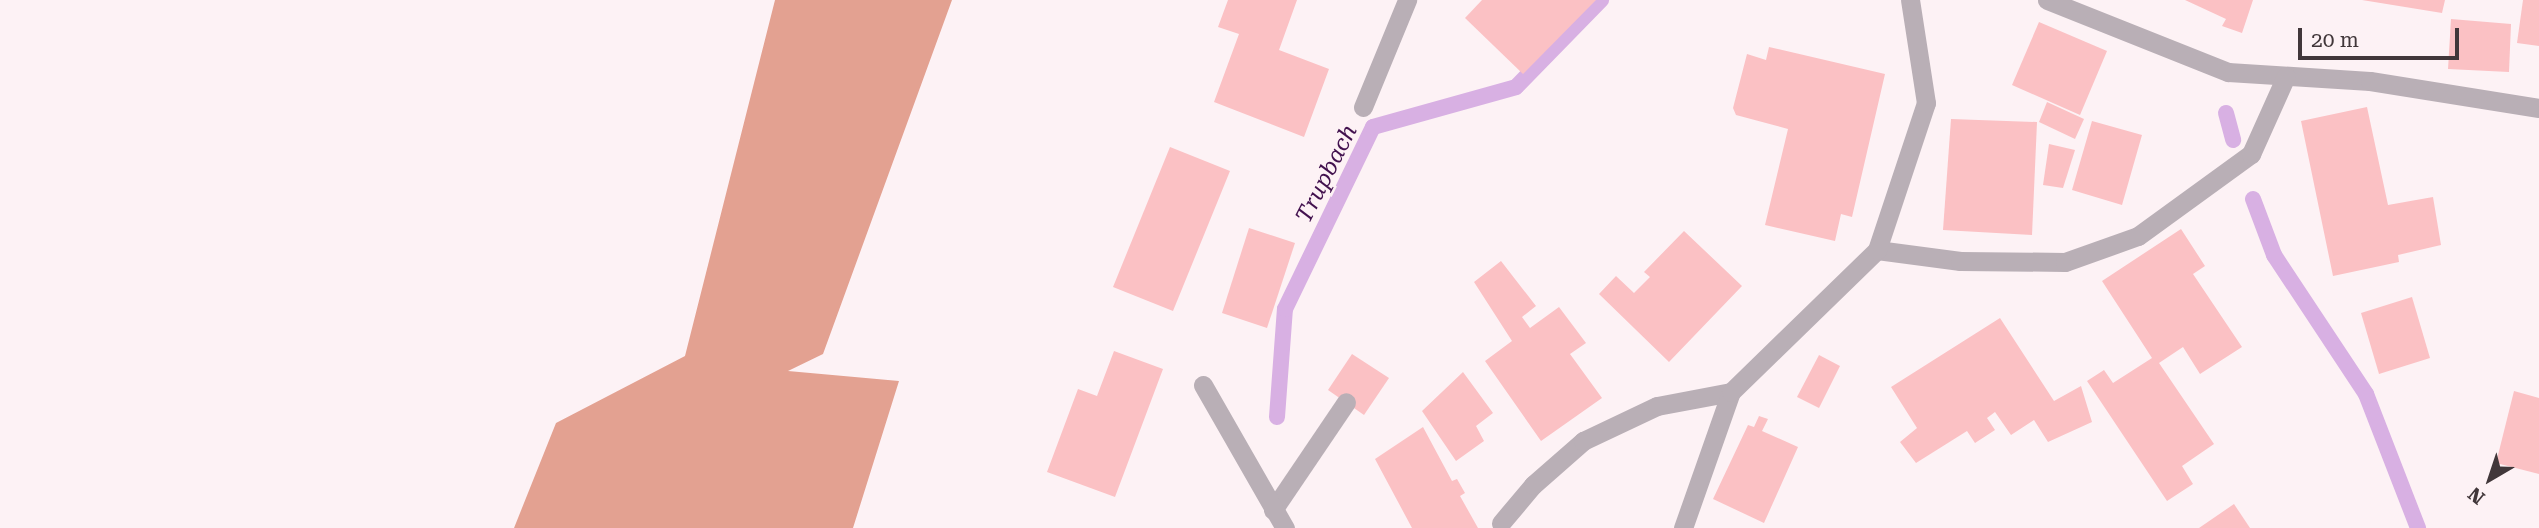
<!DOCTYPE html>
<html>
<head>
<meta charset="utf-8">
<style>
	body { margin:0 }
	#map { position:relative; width:2539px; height:528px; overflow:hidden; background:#fdf2f5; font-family:"Roboto Serif",serif }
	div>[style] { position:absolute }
	.forest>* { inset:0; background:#e3a191 }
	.stream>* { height:16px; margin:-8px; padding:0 8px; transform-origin:8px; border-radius:8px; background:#d8b0e3 }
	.building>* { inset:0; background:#fbc1c4 }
	.service>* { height:19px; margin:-9.5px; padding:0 9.5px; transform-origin:9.5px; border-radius:9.5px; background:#b9afb6 }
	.minor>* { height:19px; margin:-9.5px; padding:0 9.5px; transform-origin:9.5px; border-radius:9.5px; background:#b9afb6 }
	.tertiary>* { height:19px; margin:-9.5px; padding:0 9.5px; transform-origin:9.5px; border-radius:9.5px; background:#b9afb6 }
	span { translate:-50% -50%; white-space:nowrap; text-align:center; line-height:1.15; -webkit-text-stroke:5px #fdf2f5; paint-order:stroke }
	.water-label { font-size:23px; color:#42114e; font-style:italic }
	.north { position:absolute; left:2455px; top:444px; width:70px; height:70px; -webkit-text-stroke:5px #fdf2f5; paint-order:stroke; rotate:219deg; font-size:19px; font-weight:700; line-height:28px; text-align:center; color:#41373a }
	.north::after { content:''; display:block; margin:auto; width:24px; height:32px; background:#41373a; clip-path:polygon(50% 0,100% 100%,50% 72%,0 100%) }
	.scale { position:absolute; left:2298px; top:28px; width:161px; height:32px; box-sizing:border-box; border:4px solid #41373a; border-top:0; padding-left:9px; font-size:21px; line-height:24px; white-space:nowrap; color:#41373a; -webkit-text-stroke:5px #fdf2f5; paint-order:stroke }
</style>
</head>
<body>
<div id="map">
	<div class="forest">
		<div style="clip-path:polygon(775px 0,952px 0,823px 354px,788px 371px,899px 381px,853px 528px,514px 528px,556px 423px,685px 356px)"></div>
	</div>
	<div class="stream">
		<div style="left:2226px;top:113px;width:28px;rotate:75deg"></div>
		<div style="left:2253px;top:199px;width:60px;rotate:69.4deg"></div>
		<div style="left:2274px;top:255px;width:167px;rotate:56.5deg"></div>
		<div style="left:2366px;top:394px;width:144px;rotate:68.8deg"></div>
		<div style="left:1277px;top:417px;width:108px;rotate:-85.8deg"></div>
		<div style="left:1285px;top:309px;width:202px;rotate:-64.2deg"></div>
		<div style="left:1373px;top:127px;width:148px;rotate:-15.6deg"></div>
		<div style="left:1516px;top:87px;width:122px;rotate:-45.7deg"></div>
	</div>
	<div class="building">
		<div style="clip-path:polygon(1228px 0,1297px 0,1279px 50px,1329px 69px,1304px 137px,1214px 102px,1239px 34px,1218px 27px)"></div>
		<div style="clip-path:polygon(1482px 0,1596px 0,1523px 74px,1465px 18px)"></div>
		<div style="clip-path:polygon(2185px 0,2253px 0,2242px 33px,2222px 26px,2226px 19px)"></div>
		<div style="clip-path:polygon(2362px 0,2445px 0,2442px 13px)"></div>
		<div style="clip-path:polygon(2523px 0,2539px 0,2539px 46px,2517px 43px)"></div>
		<div style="clip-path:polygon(2451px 19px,2511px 24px,2509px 72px,2448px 69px)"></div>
		<div style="clip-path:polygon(2039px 22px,2107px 51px,2080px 115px,2012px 85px)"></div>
		<div style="clip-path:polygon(1769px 47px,1885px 74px,1852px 217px,1841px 214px,1835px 241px,1765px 225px,1788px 129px,1736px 115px,1733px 108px,1747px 54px,1766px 60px)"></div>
		<div style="clip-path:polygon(2047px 102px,2084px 119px,2075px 139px,2039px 122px)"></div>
		<div style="clip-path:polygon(2367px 107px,2388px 205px,2433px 197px,2441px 245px,2398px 255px,2399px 262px,2333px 276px,2301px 121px)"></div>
		<div style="clip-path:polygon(1951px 119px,2037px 122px,2032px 235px,1943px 230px)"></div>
		<div style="clip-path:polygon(2092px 121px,2142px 135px,2122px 205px,2072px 190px)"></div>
		<div style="clip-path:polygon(2049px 144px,2075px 150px,2063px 188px,2043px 185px)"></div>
		<div style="clip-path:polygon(1170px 147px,1230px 171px,1173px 311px,1113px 287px)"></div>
		<div style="clip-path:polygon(1249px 228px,1295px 243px,1267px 328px,1222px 313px)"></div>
		<div style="clip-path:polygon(2181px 229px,2205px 266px,2193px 274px,2242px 347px,2200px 374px,2183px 347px,2159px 363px,2214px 444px,2182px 466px,2193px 484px,2167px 501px,2087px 381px,2104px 370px,2113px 383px,2152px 358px,2102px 281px)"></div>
		<div style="clip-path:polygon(1684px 231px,1742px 286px,1669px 362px,1599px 294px,1616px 276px,1634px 293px,1650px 277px,1644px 272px)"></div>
		<div style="clip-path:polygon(1501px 261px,1536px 306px,1522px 317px,1530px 328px,1559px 307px,1586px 343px,1570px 354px,1602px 398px,1541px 441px,1485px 361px,1512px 341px,1474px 282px)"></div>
		<div style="clip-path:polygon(2412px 297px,2430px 358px,2379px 374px,2361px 313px)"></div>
		<div style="clip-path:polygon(2000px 318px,2054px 401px,2081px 386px,2092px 422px,2048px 442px,2034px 420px,2011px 435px,1995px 412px,1987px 418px,1995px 430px,1975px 443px,1967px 431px,1916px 463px,1900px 442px,1917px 428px,1891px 387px)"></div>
		<div style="clip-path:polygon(1114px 351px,1163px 369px,1115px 497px,1047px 472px,1078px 389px,1097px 396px)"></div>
		<div style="clip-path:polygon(1352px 354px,1389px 378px,1364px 415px,1328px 390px)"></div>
		<div style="clip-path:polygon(1819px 355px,1840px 366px,1819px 408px,1797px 397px)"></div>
		<div style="clip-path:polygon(1463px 372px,1493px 413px,1476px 426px,1484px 441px,1456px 461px,1422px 411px)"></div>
		<div style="clip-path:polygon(2514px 391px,2539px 398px,2539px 474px,2496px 463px)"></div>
		<div style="clip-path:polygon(1759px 416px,1768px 419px,1762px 431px,1798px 447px,1764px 523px,1713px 499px,1748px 425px,1754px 427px)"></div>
		<div style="clip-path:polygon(1423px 427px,1452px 481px,1457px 479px,1465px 493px,1460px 496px,1478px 528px,1412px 528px,1375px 459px)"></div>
		<div style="clip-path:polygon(2234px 504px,2250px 528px,2199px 528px)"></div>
	</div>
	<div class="service">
		<div style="left:1273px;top:510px;width:130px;rotate:-55.9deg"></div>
		<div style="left:1501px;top:523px;width:50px;rotate:-49.9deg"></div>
		<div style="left:1533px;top:485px;width:67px;rotate:-41.3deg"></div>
		<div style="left:1583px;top:441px;width:82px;rotate:-25.3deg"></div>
		<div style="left:1657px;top:406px;width:75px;rotate:-10.7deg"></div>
	</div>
	<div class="minor">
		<div style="left:2047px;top:0;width:195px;rotate:21.7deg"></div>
		<div style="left:2228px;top:72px;width:142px;rotate:3.6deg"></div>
		<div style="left:2370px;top:81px;width:171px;rotate:9.1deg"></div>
		<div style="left:1363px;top:107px;width:116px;rotate:-67.6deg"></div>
		<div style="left:1877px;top:250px;width:84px;rotate:7.5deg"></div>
		<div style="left:1960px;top:261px;width:105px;rotate:0.5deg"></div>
		<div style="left:2065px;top:262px;width:77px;rotate:-19.6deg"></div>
		<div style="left:2138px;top:236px;width:140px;rotate:-36deg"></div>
		<div style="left:2251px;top:154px;width:85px;rotate:-65.8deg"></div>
		<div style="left:1203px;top:385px;width:165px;rotate:60.2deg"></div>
	</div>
	<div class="tertiary">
		<div style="left:1683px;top:528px;width:144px;rotate:-70.6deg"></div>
		<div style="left:1731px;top:392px;width:204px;rotate:-44.2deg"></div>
		<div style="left:1877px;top:250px;width:155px;rotate:-71.6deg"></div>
		<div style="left:1926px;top:103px;width:104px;rotate:-98.8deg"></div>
	</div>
	<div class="water-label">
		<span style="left:1327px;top:174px;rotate:-63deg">Trupbach</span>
	</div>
	<div class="north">N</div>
	<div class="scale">20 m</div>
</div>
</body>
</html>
